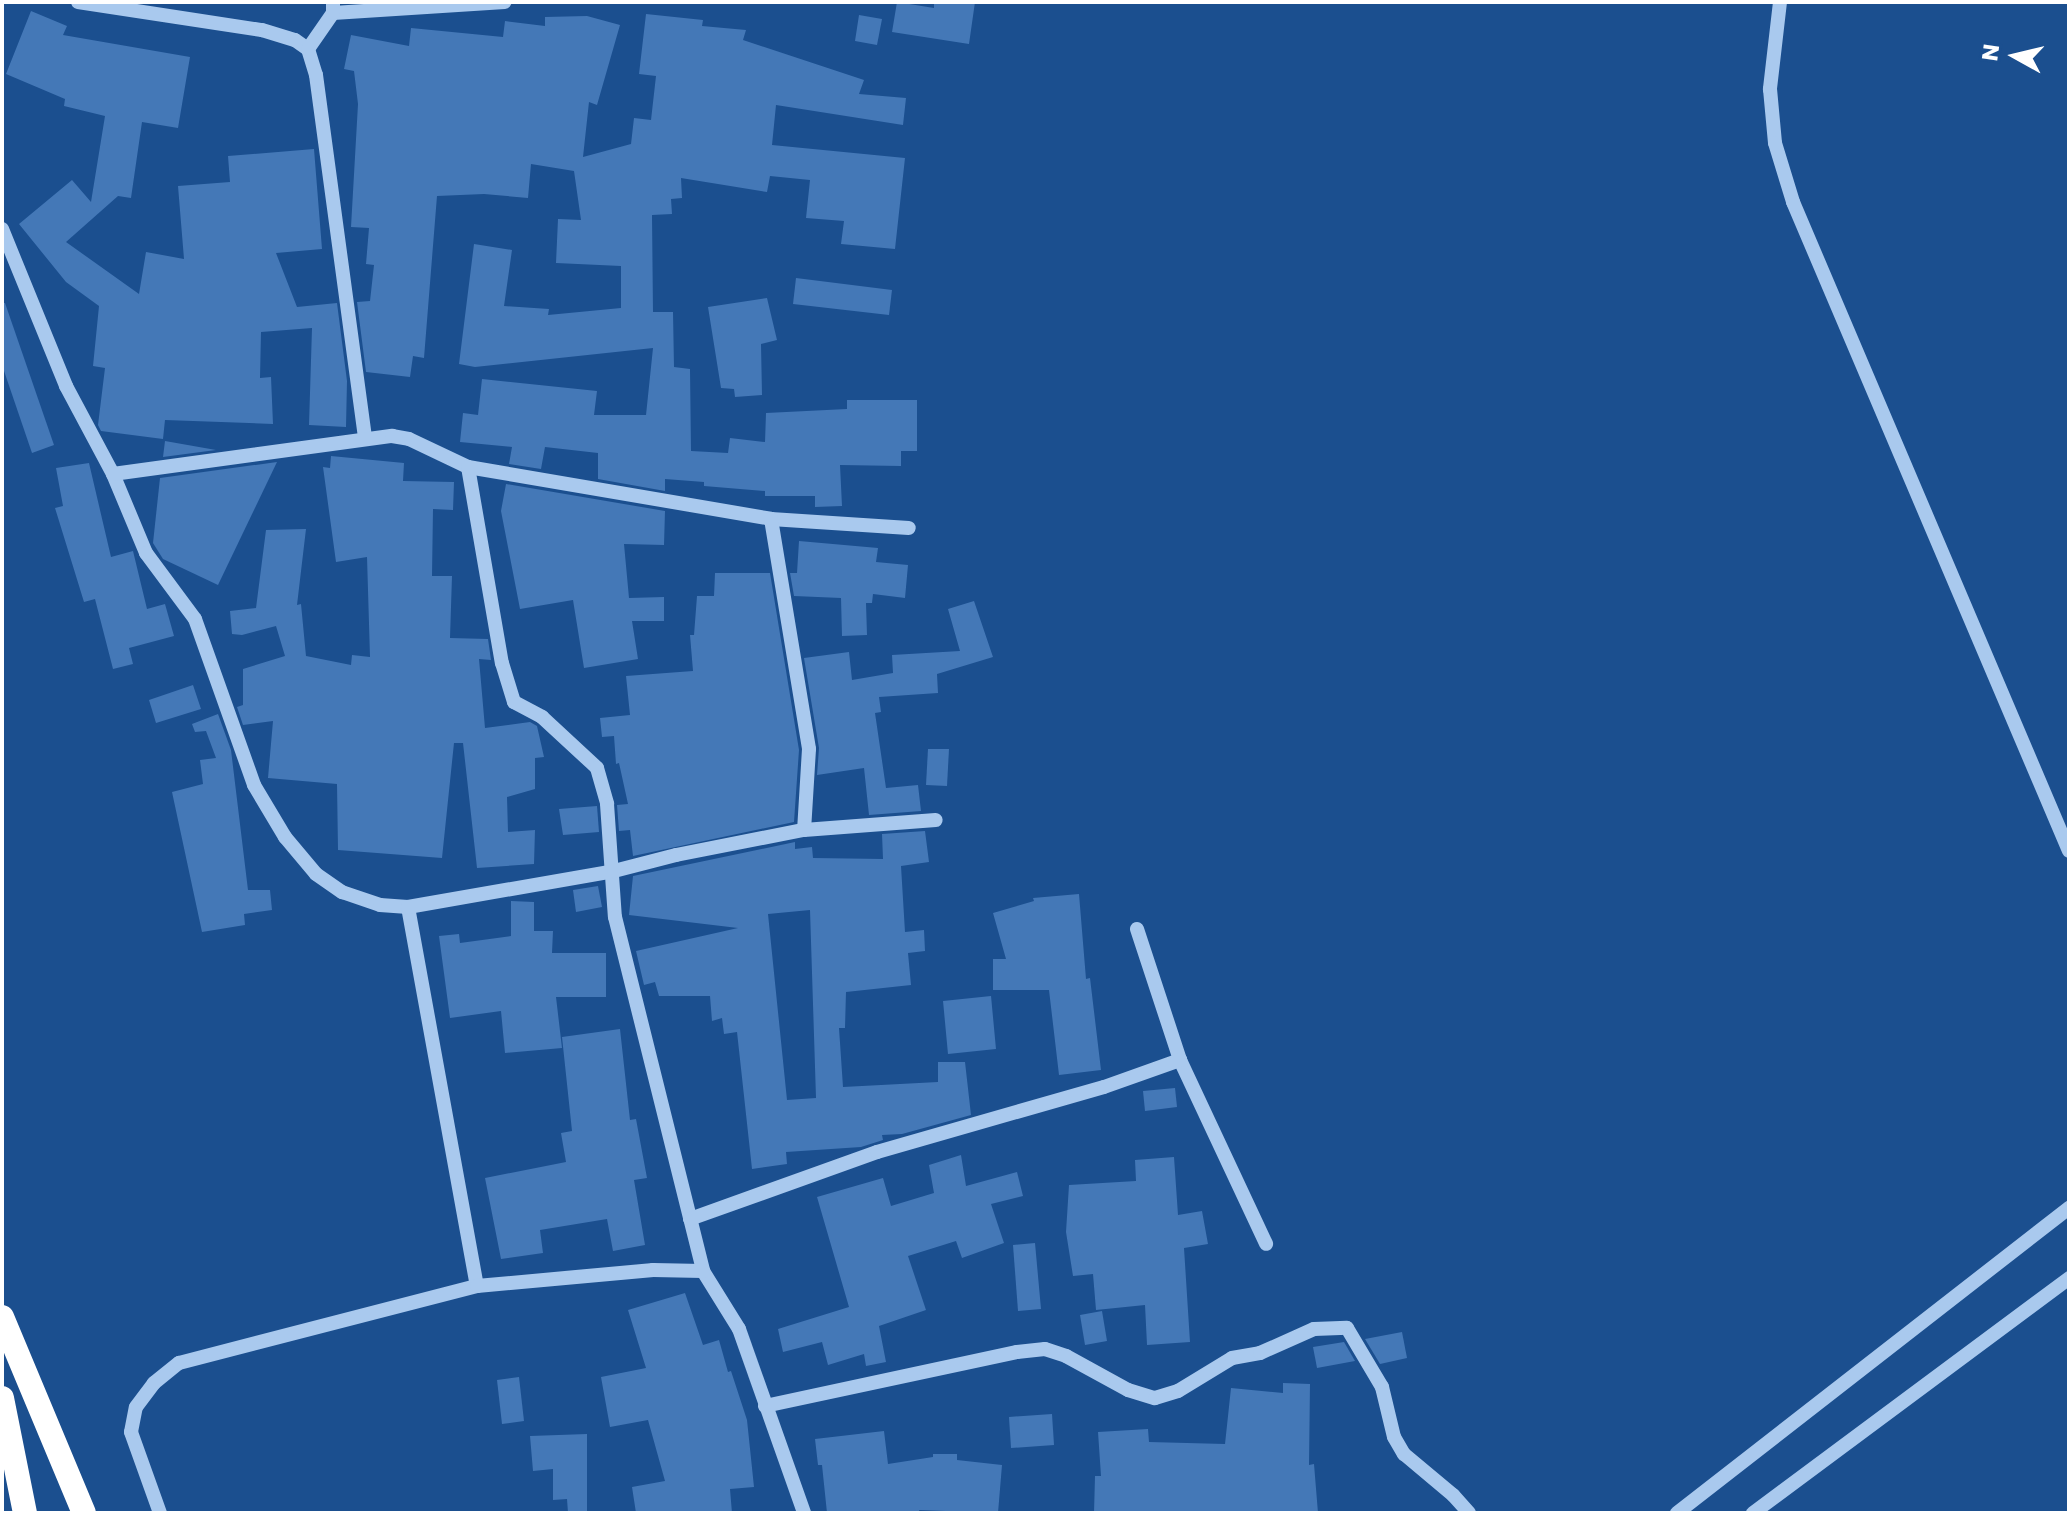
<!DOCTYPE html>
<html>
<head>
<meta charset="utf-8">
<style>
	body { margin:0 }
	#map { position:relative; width:2071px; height:1515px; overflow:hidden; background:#1b4f8f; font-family:Poppins,sans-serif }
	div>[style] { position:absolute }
	.building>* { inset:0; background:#4478b7 }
	.minor>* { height:14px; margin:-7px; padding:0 7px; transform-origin:7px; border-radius:7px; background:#a9c9ee }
	.highway>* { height:24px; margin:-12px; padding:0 12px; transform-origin:12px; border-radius:12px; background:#fff }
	span { translate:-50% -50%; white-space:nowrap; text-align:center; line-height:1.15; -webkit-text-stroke:6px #1b4f8f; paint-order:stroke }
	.frame { position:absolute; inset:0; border:4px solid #fff; pointer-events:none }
	.north { position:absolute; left:1975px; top:16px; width:80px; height:80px; -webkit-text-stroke:6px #1b4f8f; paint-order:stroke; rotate:278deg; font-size:22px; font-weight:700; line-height:32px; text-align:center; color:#fff }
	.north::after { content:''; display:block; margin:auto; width:28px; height:36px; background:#fff; clip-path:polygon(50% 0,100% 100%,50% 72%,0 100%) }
</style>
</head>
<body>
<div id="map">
	<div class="building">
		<div style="clip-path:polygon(897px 2px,934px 8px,934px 2px,975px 2px,969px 44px,892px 32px)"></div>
		<div style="clip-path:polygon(31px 11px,67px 26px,63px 35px,190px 57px,178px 128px,142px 122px,131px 198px,118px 196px,66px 242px,139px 294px,146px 252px,184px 259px,178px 186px,230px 182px,228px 156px,314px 149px,322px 249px,276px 253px,297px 307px,337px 303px,347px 381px,346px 427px,309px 425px,312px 328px,261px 332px,260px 378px,271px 377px,273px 424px,165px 420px,163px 439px,101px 431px,98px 425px,105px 368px,93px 366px,99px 306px,66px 282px,19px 224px,72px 180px,91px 202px,105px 116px,64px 106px,65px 99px,6px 74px)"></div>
		<div style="clip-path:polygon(646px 14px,703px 20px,702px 26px,746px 30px,743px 40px,864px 80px,859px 94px,906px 98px,903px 125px,776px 105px,772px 145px,905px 158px,895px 249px,841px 244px,844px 221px,806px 218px,810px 180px,770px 176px,767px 192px,681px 178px,682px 198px,671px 199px,672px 214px,652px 215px,653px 312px,673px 312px,674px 367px,690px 369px,691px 451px,728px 453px,730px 438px,765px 442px,766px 413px,847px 409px,847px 400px,917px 400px,917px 451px,901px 451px,901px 466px,840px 465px,842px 506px,815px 507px,815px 496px,765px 496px,765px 491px,704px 486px,704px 482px,665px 479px,665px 491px,598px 479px,598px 453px,545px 447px,541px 469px,509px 464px,512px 447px,460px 442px,463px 413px,478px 415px,482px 379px,597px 391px,594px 415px,646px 415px,653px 348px,475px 367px,459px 364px,474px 244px,512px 250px,504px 306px,549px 309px,548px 315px,621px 308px,621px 266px,556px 263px,558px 219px,581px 220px,574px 171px,531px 164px,528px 198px,484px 194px,437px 196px,424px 358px,413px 356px,410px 377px,366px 372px,357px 302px,370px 301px,374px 265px,366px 264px,369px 228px,351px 227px,358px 104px,354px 71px,344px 69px,351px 35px,409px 46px,411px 28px,503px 37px,505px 21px,545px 26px,545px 17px,587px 16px,620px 25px,597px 105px,589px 102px,583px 157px,631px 144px,634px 118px,651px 120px,656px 76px,639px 74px)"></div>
		<div style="clip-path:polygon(859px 15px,882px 19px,877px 45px,855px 41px)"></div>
		<div style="clip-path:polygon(796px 278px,892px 290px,889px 315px,793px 304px)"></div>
		<div style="clip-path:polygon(767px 298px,777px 340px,761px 344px,762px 395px,735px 397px,734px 389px,721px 388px,708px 307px)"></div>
		<div style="clip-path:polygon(2px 303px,5px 303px,54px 445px,32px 453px,2px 365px)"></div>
		<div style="clip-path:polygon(165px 441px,216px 450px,163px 457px)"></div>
		<div style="clip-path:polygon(331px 456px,404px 463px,403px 481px,454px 482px,453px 510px,433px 509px,432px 576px,452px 576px,450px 638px,488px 639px,491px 660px,479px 659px,485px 728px,530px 722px,537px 726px,544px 757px,535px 758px,535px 789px,507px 797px,508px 832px,535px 830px,534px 864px,477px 868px,463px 743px,454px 743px,442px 858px,338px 850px,337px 784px,268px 778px,273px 721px,243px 725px,237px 707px,243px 705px,243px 669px,285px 656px,276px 626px,242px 635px,232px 634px,230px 611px,256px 608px,266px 530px,306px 529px,297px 605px,301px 604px,306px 656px,351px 665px,352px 655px,370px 657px,367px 557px,336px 562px,323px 467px,330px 468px)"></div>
		<div style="clip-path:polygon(277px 462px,218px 585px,163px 559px,153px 543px,160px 478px)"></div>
		<div style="clip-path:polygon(89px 463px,111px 557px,133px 551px,147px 609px,165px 604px,174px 636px,129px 648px,133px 664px,113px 669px,95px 599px,84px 602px,55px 508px,63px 506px,56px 468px)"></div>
		<div style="clip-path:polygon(506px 484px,665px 511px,664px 545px,624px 544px,629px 598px,664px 597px,664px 621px,632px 621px,638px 659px,584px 668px,573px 600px,520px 609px,501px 511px)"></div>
		<div style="clip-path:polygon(799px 541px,878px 548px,876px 562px,908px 565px,905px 598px,873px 594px,872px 603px,866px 603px,867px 635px,842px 636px,841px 598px,794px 596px,790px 573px,797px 573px)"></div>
		<div style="clip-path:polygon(715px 573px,770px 573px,799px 750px,794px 822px,633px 856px,630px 830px,619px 831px,617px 805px,628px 804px,619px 763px,616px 764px,614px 736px,602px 737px,600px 718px,630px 715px,626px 676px,693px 671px,690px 635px,694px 635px,697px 596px,714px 596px)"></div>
		<div style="clip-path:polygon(974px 601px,993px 657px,937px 674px,938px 693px,879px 697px,881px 712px,875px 713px,886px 788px,918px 785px,921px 811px,869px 815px,864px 768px,817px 775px,819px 748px,804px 658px,849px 652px,852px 680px,893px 673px,892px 655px,960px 651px,948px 609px)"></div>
		<div style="clip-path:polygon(193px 685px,201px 709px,156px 723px,149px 700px)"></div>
		<div style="clip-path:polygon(218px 714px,231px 750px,248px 890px,270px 890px,272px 910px,244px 914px,245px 925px,202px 932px,172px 792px,203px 784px,200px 760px,216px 758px,206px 731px,195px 732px,192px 724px)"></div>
		<div style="clip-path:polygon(928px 749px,949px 749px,947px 786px,926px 785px)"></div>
		<div style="clip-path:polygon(597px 806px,599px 832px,563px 835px,559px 809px)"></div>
		<div style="clip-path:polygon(evenodd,925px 831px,929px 862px,901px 866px,905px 932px,924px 930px,925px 951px,908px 953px,911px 985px,846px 992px,845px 1028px,839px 1028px,843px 1087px,938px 1082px,938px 1062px,965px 1062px,971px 1115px,902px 1134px,882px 1135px,883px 1140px,861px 1147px,786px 1152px,787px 1164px,752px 1169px,737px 1032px,724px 1034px,722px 1018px,712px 1021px,710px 996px,659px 996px,655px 982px,644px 985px,636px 951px,738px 928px,629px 915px,633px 876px,795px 842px,795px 849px,812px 847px,813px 858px,883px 859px,882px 834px,925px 831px,810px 910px,816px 1098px,787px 1100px,768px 914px,810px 910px)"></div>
		<div style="clip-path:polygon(598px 886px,602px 907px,576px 912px,573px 890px)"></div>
		<div style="clip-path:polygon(1079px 894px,1086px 979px,1090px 978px,1101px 1070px,1059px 1075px,1049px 990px,993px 990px,993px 959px,1006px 959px,993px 913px,1034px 901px,1033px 898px)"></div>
		<div style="clip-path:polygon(511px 901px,534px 902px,534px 931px,553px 931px,552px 953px,606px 953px,606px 997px,556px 997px,562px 1048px,505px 1053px,501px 1011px,450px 1018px,439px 936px,459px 934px,460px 943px,511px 936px)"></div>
		<div style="clip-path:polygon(991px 996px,996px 1049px,948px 1054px,943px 1001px)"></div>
		<div style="clip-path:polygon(620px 1029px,630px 1120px,636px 1119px,647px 1178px,634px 1180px,645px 1245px,613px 1251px,607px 1219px,540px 1230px,543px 1253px,501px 1259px,485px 1178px,566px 1162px,561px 1133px,572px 1131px,562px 1037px)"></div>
		<div style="clip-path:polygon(1175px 1088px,1177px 1107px,1145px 1111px,1143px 1091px)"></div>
		<div style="clip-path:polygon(961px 1155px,966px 1186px,1017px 1172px,1023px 1196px,991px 1204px,1004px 1243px,962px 1258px,956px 1241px,908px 1256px,926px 1310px,879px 1326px,886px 1362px,866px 1366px,864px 1354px,828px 1365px,822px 1342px,783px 1352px,778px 1329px,849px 1307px,817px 1197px,883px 1178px,891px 1206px,934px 1193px,929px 1165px)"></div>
		<div style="clip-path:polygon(1174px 1157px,1178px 1215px,1202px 1211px,1208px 1244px,1184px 1248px,1190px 1342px,1147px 1345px,1145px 1305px,1096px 1310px,1093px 1274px,1073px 1276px,1066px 1232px,1069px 1185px,1136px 1181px,1135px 1160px)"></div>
		<div style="clip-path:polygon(1035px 1243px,1041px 1309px,1018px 1311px,1013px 1245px)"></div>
		<div style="clip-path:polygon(685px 1293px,703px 1345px,719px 1340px,728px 1372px,731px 1371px,747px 1420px,754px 1487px,730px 1489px,732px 1513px,636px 1513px,632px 1487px,665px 1481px,648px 1420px,610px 1427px,601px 1377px,646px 1368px,628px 1310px)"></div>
		<div style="clip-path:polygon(1102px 1311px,1107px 1341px,1085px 1345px,1080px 1315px)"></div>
		<div style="clip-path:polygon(1402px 1332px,1407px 1358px,1380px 1364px,1365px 1339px)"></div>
		<div style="clip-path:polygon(1344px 1342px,1355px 1361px,1317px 1368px,1313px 1347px)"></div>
		<div style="clip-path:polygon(519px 1377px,524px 1421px,502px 1424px,497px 1380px)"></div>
		<div style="clip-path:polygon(1283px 1383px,1310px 1384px,1309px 1465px,1314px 1464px,1318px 1513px,1094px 1513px,1095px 1476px,1101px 1476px,1098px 1432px,1148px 1429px,1149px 1442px,1225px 1444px,1231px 1388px,1283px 1393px)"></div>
		<div style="clip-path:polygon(1052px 1414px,1054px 1445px,1011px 1448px,1009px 1417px)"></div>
		<div style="clip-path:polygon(884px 1431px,888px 1464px,933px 1457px,933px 1454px,957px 1454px,957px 1460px,1002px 1465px,998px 1513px,919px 1510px,920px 1513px,827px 1513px,822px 1465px,818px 1465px,815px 1439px)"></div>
		<div style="clip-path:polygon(587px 1434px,587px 1513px,568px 1513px,567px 1499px,553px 1500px,553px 1469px,533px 1471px,530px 1436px)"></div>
	</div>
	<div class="minor">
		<div style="left:78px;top:2px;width:186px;rotate:8.7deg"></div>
		<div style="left:262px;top:30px;width:34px;rotate:17deg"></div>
		<div style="left:295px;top:40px;width:16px;rotate:35deg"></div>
		<div style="left:308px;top:49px;width:27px;rotate:73deg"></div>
		<div style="left:316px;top:75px;width:365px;rotate:82.3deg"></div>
		<div style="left:1780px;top:2px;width:88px;rotate:96.6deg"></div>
		<div style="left:1770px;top:89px;width:54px;rotate:84.7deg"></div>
		<div style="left:1775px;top:143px;width:62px;rotate:73deg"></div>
		<div style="left:1793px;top:202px;width:705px;rotate:66.96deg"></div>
		<div style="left:333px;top:13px;width:172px;rotate:-3.7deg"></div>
		<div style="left:308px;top:49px;width:44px;rotate:-55.2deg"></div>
		<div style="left:333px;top:13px;width:11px;rotate:-90deg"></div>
		<div style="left:2px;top:229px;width:170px;rotate:67.8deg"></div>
		<div style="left:66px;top:386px;width:100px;rotate:61.9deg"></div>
		<div style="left:113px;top:474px;width:86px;rotate:67.3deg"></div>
		<div style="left:146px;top:553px;width:82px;rotate:53.4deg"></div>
		<div style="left:195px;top:619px;width:176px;rotate:70.4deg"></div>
		<div style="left:254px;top:785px;width:61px;rotate:59.2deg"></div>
		<div style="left:285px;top:837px;width:48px;rotate:50deg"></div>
		<div style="left:316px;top:874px;width:32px;rotate:35deg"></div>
		<div style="left:342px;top:892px;width:40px;rotate:18.9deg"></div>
		<div style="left:380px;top:905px;width:28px;rotate:4deg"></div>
		<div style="left:408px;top:907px;width:385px;rotate:79.7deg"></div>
		<div style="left:468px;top:467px;width:199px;rotate:80.2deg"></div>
		<div style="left:502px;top:663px;width:41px;rotate:72.9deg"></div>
		<div style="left:514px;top:702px;width:32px;rotate:28deg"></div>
		<div style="left:542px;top:717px;width:75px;rotate:42.8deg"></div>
		<div style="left:597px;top:768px;width:37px;rotate:74deg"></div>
		<div style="left:607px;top:804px;width:113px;rotate:86deg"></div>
		<div style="left:615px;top:917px;width:365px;rotate:76deg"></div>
		<div style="left:703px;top:1271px;width:68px;rotate:58.2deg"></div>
		<div style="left:739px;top:1329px;width:195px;rotate:70.5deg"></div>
		<div style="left:113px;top:474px;width:282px;rotate:-7.8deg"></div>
		<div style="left:392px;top:436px;width:17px;rotate:10deg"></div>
		<div style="left:409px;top:439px;width:65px;rotate:25.4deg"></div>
		<div style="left:468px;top:467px;width:307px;rotate:9.7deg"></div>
		<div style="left:771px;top:519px;width:138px;rotate:3.7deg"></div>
		<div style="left:771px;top:519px;width:233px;rotate:80.6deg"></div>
		<div style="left:809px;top:749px;width:81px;rotate:93.5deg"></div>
		<div style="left:408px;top:907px;width:209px;rotate:-9.9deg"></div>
		<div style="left:614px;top:871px;width:64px;rotate:-14.5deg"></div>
		<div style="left:676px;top:855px;width:130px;rotate:-11.1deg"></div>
		<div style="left:804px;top:830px;width:132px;rotate:-4.3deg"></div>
		<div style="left:1137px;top:929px;width:138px;rotate:71.8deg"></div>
		<div style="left:1180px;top:1060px;width:203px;rotate:64.9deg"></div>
		<div style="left:690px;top:1219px;width:199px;rotate:-19.7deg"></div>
		<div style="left:877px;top:1152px;width:236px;rotate:-16deg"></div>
		<div style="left:1104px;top:1087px;width:81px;rotate:-19.6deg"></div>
		<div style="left:765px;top:1406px;width:258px;rotate:-12.1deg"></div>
		<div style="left:1017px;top:1352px;width:28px;rotate:-6deg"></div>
		<div style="left:1045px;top:1349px;width:22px;rotate:18deg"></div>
		<div style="left:1066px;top:1356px;width:71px;rotate:28.7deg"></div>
		<div style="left:1128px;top:1390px;width:28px;rotate:17deg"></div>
		<div style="left:1155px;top:1398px;width:24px;rotate:-17deg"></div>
		<div style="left:1178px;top:1391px;width:63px;rotate:-31.4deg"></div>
		<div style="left:1232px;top:1358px;width:28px;rotate:-10deg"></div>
		<div style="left:1260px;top:1353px;width:59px;rotate:-24deg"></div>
		<div style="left:1314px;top:1329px;width:33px;rotate:-2deg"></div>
		<div style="left:1347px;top:1328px;width:69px;rotate:59.3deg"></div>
		<div style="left:1382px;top:1387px;width:51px;rotate:76.5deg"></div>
		<div style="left:1394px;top:1437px;width:20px;rotate:60deg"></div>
		<div style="left:1404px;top:1454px;width:64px;rotate:39.9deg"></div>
		<div style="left:1453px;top:1495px;width:24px;rotate:48deg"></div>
		<div style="left:160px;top:1513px;width:86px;rotate:-109.7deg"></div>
		<div style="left:131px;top:1432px;width:25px;rotate:-79deg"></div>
		<div style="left:136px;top:1407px;width:30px;rotate:-53deg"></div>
		<div style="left:154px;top:1383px;width:32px;rotate:-39deg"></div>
		<div style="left:179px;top:1363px;width:308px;rotate:-14.5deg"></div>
		<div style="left:477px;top:1286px;width:177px;rotate:-5.2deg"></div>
		<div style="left:653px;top:1270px;width:50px;rotate:1.1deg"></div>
		<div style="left:1677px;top:1513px;width:497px;rotate:-37.9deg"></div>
		<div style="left:1753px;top:1513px;width:394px;rotate:-36.6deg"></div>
	</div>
	<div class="highway">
		<div style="left:2px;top:1317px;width:212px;rotate:67.3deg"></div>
		<div style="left:2px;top:1398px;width:117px;rotate:78.7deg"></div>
	</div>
	<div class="frame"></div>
	<div class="north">N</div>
</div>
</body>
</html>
